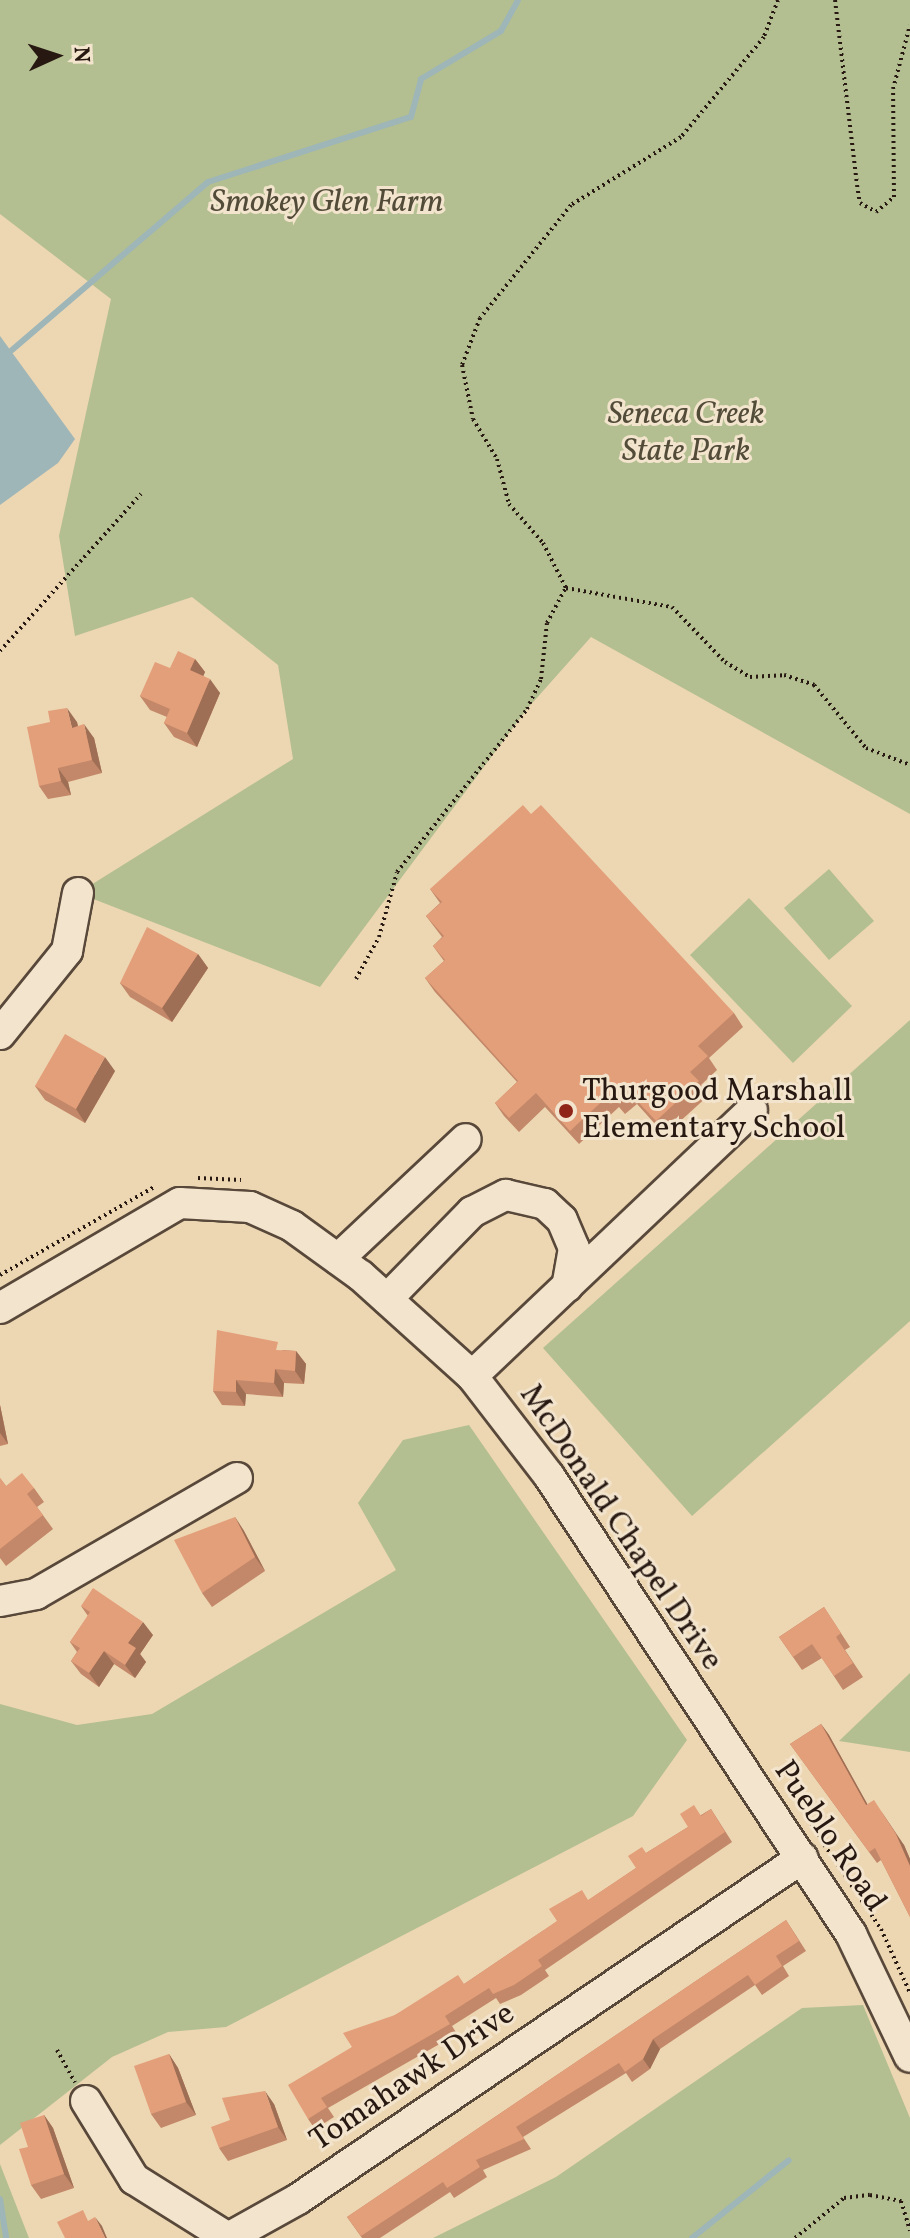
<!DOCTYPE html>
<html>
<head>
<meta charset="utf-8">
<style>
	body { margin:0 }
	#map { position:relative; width:910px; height:2238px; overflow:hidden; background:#edd6b2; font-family:Vollkorn,serif }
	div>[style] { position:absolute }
	.green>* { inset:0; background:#b3bf90 }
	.water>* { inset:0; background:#9eb6b8 }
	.stream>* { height:6px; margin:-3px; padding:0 3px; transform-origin:3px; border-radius:3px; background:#9eb6b8 }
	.path>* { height:4px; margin-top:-2px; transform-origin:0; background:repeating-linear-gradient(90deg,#271912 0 2px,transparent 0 6px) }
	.roads { filter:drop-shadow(2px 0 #58483a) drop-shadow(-2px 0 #58483a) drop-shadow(0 2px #58483a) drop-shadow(0 -2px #58483a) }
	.minor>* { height:30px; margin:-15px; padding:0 15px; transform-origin:15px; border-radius:15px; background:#f3e4cd }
	.wall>* { inset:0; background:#c38869 }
	.shaded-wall>* { inset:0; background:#9f6f55 }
	.building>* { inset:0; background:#e39e7a }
	.dots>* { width:22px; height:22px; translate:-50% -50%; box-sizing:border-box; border:4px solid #f3e4cd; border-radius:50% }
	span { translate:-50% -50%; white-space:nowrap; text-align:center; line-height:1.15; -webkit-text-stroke:6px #f3e4cd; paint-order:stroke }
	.park-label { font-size:32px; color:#514b38; font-style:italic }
	.poi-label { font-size:32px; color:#271912 }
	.left { translate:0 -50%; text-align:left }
	.street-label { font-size:32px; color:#271912 }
	.north { position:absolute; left:16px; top:16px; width:80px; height:80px; -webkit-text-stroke:6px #f3e4cd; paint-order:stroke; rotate:87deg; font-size:22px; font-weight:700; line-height:32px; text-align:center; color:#271912 }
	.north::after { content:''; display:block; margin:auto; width:28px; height:36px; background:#271912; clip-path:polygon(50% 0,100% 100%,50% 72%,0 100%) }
</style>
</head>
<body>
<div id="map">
	<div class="green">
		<div style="clip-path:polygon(0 0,910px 0,910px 814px,591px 637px,527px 709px,320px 987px,78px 893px,293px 759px,278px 665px,192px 597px,75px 636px,59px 536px,111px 299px,0 214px)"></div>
		<div style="clip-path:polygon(829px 869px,874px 921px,829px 960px,784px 908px)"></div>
		<div style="clip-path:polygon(749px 898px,852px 1006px,793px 1063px,690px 955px)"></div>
		<div style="clip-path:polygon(910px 1020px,910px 1321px,692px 1516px,543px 1348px)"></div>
		<div style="clip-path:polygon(469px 1425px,687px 1740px,633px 1816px,226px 2027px,168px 2032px,112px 2057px,0 2145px,0 1704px,77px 1725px,152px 1714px,396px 1570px,358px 1503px,403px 1440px)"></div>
		<div style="clip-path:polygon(910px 1673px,910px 1752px,839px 1741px)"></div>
		<div style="clip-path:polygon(863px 2005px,910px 2118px,910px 2238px,433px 2238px,556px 2177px,802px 2008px)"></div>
		<div style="clip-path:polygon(0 2164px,29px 2238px,0 2238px)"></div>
	</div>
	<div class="water">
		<div style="clip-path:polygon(0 336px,75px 439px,58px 463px,0 505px)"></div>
	</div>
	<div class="stream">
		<div style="left:12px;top:350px;width:258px;rotate:-40.6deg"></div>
		<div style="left:208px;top:182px;width:213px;rotate:-17.8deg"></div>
		<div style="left:411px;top:117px;width:39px;rotate:-75deg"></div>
		<div style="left:421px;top:79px;width:93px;rotate:-31deg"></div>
		<div style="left:501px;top:31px;width:35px;rotate:-61deg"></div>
		<div style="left:0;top:2199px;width:39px;rotate:81deg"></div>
		<div style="left:692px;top:2238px;width:124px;rotate:-38.8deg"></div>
	</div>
	<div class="path">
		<div style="left:778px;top:0;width:40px;rotate:111deg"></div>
		<div style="left:764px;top:37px;width:130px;rotate:129.7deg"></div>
		<div style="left:681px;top:137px;width:129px;rotate:148.3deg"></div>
		<div style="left:571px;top:205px;width:145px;rotate:128.8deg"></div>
		<div style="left:480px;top:318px;width:50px;rotate:111deg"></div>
		<div style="left:462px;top:365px;width:55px;rotate:78.5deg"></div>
		<div style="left:473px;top:419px;width:47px;rotate:59deg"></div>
		<div style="left:497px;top:459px;width:47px;rotate:75.1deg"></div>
		<div style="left:509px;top:504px;width:52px;rotate:48.9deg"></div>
		<div style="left:543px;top:543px;width:51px;rotate:62.9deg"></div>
		<div style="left:566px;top:588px;width:108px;rotate:10.2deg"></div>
		<div style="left:672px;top:607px;width:76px;rotate:46.1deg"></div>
		<div style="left:725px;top:662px;width:29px;rotate:31deg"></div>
		<div style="left:750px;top:677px;width:34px;rotate:-3deg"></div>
		<div style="left:784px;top:675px;width:32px;rotate:18deg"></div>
		<div style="left:814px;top:685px;width:82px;rotate:50.5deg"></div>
		<div style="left:866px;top:748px;width:47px;rotate:21.1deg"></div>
		<div style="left:835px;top:0;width:186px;rotate:83.2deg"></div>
		<div style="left:857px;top:185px;width:18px;rotate:81deg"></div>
		<div style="left:860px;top:203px;width:18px;rotate:29deg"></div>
		<div style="left:876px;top:212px;width:23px;rotate:-40deg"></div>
		<div style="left:894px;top:197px;width:108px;rotate:-90.5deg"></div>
		<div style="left:893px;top:89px;width:66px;rotate:-75.1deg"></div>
		<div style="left:0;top:651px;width:211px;rotate:-48.1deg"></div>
		<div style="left:356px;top:979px;width:48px;rotate:-61.3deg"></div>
		<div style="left:379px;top:937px;width:67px;rotate:-74.5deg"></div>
		<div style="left:397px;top:872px;width:208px;rotate:-51.4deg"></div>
		<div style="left:527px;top:709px;width:33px;rotate:-65deg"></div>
		<div style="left:541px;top:679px;width:56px;rotate:-83.9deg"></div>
		<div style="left:547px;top:623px;width:40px;rotate:-62deg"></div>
		<div style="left:198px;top:1178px;width:43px;rotate:2.7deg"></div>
		<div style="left:0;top:1275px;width:177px;rotate:-29.7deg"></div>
		<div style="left:811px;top:1825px;width:125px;rotate:56.1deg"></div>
		<div style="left:881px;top:1929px;width:70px;rotate:65.6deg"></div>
		<div style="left:57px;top:2050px;width:37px;rotate:61deg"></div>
		<div style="left:795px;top:2238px;width:63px;rotate:-39.2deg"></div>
		<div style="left:844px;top:2198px;width:26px;rotate:-7deg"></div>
		<div style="left:870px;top:2195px;width:32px;rotate:11deg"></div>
		<div style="left:901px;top:2201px;width:31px;rotate:73deg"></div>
	</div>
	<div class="roads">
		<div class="minor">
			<div style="left:0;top:1034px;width:107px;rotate:-51.1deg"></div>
			<div style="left:67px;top:951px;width:59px;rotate:-79.3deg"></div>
			<div style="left:338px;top:1259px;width:175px;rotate:-43.2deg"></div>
			<div style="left:387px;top:1299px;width:122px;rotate:-45.7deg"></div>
			<div style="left:472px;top:1212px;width:38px;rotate:-27deg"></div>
			<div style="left:506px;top:1195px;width:40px;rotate:13deg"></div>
			<div style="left:545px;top:1204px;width:23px;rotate:43deg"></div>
			<div style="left:562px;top:1220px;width:30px;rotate:67deg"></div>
			<div style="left:574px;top:1248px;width:39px;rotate:100deg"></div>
			<div style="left:0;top:1308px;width:208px;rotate:-30.3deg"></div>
			<div style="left:180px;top:1203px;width:70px;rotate:3.3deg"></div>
			<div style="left:250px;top:1207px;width:46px;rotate:24.3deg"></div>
			<div style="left:292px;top:1226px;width:85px;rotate:35.9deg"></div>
			<div style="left:361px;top:1276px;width:149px;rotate:42deg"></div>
			<div style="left:472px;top:1376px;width:126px;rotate:52.4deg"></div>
			<div style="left:549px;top:1476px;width:549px;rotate:56.6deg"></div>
			<div style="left:851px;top:1934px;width:136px;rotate:64.4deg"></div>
			<div style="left:472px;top:1376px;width:386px;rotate:-43.5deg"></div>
			<div style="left:0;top:1601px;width:37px;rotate:-11deg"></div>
			<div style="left:36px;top:1594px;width:232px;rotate:-30deg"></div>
			<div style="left:86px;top:2101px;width:92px;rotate:58.4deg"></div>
			<div style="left:134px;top:2179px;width:111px;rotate:32.1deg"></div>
			<div style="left:228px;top:2238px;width:80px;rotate:-29.1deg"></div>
			<div style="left:298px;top:2199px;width:609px;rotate:-34.08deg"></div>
		</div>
	</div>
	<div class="wall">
		<div style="clip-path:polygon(195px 659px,205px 672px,203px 676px,220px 693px,197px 747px,174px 737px,164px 723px,167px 717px,150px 710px,140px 696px,170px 668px)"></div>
		<div style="clip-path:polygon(77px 722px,78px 726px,94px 738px,102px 773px,68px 782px,71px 795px,48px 799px,39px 786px)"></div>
		<div style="clip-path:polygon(430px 889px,734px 1013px,743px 1027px,709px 1058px,717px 1070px,701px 1085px,709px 1095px,665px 1135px,637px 1104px,625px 1114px,619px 1107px,579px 1144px,545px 1107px,519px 1132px,504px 1116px,495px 1103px,517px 1082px,435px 992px,425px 978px,444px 961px,433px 946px,442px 937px,426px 916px,440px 903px)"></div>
		<div style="clip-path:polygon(198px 954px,208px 968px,172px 1022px,130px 997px,120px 983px)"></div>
		<div style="clip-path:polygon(115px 1071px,85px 1123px,45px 1100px,35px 1086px)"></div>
		<div style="clip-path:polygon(283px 1350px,296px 1351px,306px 1364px,304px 1384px,284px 1383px,283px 1397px,246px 1394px,245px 1406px,222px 1405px,213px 1391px)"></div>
		<div style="clip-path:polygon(0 1405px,8px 1444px,0 1446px)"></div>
		<div style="clip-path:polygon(0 1478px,6px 1486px,34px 1488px,44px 1502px,37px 1507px,53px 1529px,6px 1566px,0 1558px)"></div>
		<div style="clip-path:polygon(235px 1517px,244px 1531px,265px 1571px,212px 1607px,202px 1593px)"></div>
		<div style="clip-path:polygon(81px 1606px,153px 1635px,140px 1654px,146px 1662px,135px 1678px,114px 1664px,99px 1687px,81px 1674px,71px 1661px,77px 1652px,70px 1642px,88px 1616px)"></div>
		<div style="clip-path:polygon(824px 1607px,850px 1647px,845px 1650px,863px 1677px,843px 1690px,822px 1658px,802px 1670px,779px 1637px)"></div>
		<div style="clip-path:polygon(821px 1724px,829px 1735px,867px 1804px,904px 1845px,910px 1859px,910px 1917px,881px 1860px,877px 1863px,790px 1744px)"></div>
		<div style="clip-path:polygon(711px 1809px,732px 1842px,545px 1970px,549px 1976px,521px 1995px,500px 2004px,496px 1998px,452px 2026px,457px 2034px,328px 2108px,334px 2117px,315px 2129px,308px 2119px,352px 2047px,395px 2015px,464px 1984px,636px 1868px,646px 1853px,688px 1827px,701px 1815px)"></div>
		<div style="clip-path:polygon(786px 1920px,806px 1951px,783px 1966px,789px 1976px,762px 1995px,755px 1985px,660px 2049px,650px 2069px,632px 2082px,626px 2073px,523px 2137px,531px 2149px,483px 2170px,487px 2177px,454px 2198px,450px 2192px,380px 2238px,362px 2238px,347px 2217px)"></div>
		<div style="clip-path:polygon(169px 2054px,178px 2068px,196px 2115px,161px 2128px,151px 2114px)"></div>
		<div style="clip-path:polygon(274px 2104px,287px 2140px,228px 2161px,219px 2148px)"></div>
		<div style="clip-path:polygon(44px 2115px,53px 2128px,74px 2188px,41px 2199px,31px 2185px,28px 2147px)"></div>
	</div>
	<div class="shaded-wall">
		<div style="clip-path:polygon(195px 659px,205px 672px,200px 684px,190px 670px)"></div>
		<div style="clip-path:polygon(210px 679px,220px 693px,197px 747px,187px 733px)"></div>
		<div style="clip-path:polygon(67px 708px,77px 722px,81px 741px,72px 728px)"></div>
		<div style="clip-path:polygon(84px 724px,94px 738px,102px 773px,92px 760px)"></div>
		<div style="clip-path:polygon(58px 768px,68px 782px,71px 795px,61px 781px)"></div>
		<div style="clip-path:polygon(198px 954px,208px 968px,172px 1022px,162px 1008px)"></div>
		<div style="clip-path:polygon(105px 1057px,115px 1071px,85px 1123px,76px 1109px)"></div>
		<div style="clip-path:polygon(296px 1351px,306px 1364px,304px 1384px,295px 1371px)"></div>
		<div style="clip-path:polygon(275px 1369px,284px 1383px,283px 1397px,274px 1383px)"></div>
		<div style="clip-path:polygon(236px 1380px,246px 1394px,245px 1406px,236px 1392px)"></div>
		<div style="clip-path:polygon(0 1405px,8px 1444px,0 1433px)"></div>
		<div style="clip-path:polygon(235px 1517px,244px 1531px,265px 1571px,255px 1557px)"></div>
		<div style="clip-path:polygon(143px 1622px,153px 1635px,140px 1654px,146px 1662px,135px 1678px,125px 1665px,128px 1643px)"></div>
		<div style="clip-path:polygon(104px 1651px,114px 1664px,99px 1687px,89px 1673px)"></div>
		<div style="clip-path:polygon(821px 1724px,829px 1735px,874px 1816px,866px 1805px)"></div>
		<div style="clip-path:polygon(881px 1811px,904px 1845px,910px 1859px,910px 1866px)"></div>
		<div style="clip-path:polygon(653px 2039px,660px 2049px,650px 2069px,643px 2059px)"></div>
		<div style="clip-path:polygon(169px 2054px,178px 2068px,196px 2115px,186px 2102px)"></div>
		<div style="clip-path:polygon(265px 2091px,274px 2104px,287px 2140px,278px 2127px)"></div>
		<div style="clip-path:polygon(44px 2115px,53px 2128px,74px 2188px,64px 2174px)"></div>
		<div style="clip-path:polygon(95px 2217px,102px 2226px,107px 2238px,105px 2238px)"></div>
	</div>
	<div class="building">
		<div style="clip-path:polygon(178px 651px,195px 659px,190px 670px,210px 679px,187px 733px,164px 723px,170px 709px,140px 696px,155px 662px,170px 668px)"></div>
		<div style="clip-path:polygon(67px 708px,72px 728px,84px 724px,92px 760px,58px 768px,61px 781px,39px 786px,27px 727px,50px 722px,48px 711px)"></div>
		<div style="clip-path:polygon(523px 805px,531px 814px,541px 805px,734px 1013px,698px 1046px,708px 1056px,690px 1072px,699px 1081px,656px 1121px,627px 1090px,616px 1101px,610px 1094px,570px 1131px,536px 1093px,509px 1118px,495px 1103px,518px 1081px,425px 978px,445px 960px,433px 946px,444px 936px,426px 916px,442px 902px,430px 889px)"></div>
		<div style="clip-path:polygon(147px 927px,198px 954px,162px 1008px,120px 983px)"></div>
		<div style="clip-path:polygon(65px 1034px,105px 1057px,76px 1109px,35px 1086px)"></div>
		<div style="clip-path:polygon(217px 1330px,278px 1342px,276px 1350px,296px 1351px,295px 1371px,275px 1369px,274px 1383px,236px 1380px,236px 1392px,213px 1391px)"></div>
		<div style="clip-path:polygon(22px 1473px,34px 1488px,27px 1494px,43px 1515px,0 1549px,0 1478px,6px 1486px)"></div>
		<div style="clip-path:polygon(235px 1517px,255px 1557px,202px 1593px,174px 1540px)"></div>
		<div style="clip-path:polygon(93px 1588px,143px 1622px,128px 1643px,136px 1648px,125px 1665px,104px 1651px,89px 1673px,71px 1661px,80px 1648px,70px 1642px,90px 1612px,81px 1606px)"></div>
		<div style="clip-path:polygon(824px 1607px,841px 1633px,836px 1637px,853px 1663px,834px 1676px,812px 1644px,793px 1657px,779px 1637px)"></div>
		<div style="clip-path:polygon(821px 1724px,866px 1805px,874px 1800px,896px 1834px,910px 1866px,910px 1917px,875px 1848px,869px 1852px,790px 1744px)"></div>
		<div style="clip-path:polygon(694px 1805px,701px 1816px,711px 1809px,725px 1832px,538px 1960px,542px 1966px,514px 1985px,493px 1994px,489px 1988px,445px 2016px,450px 2024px,321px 2098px,327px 2107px,308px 2119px,288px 2085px,352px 2047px,343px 2033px,395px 2015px,458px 1975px,464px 1984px,557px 1921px,549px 1909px,582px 1890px,588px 1900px,636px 1868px,628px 1856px,642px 1847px,646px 1853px,688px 1827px,680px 1814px)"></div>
		<div style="clip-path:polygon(786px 1920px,799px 1941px,776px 1956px,782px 1966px,755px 1985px,748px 1975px,653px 2039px,643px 2059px,625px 2072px,619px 2063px,516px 2127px,524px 2139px,476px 2160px,480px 2167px,447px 2188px,443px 2182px,361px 2236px,347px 2217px)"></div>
		<div style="clip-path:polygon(169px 2054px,186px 2102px,151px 2114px,134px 2066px)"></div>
		<div style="clip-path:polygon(265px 2091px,278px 2127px,219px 2148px,211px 2127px,230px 2120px,222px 2098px)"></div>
		<div style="clip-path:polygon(44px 2115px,64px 2174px,31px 2185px,19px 2149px,28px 2147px,20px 2123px)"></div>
		<div style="clip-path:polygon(83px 2210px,88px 2221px,95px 2217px,105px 2238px,65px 2238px,57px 2222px)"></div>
	</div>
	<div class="dots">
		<div style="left:566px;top:1111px;background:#8f2418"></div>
	</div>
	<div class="park-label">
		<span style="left:327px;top:203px">Smokey Glen Farm</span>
		<span style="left:686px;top:434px">Seneca Creek<br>State Park</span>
	</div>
	<div class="poi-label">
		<span class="left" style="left:582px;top:1111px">Thurgood Marshall<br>Elementary School</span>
	</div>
	<div class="street-label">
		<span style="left:620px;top:1528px;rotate:56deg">McDonald Chapel Drive</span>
		<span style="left:829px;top:1837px;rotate:56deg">Pueblo Road</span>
		<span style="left:413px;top:2078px;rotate:-34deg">Tomahawk Drive</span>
	</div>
	<div class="north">N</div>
</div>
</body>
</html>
